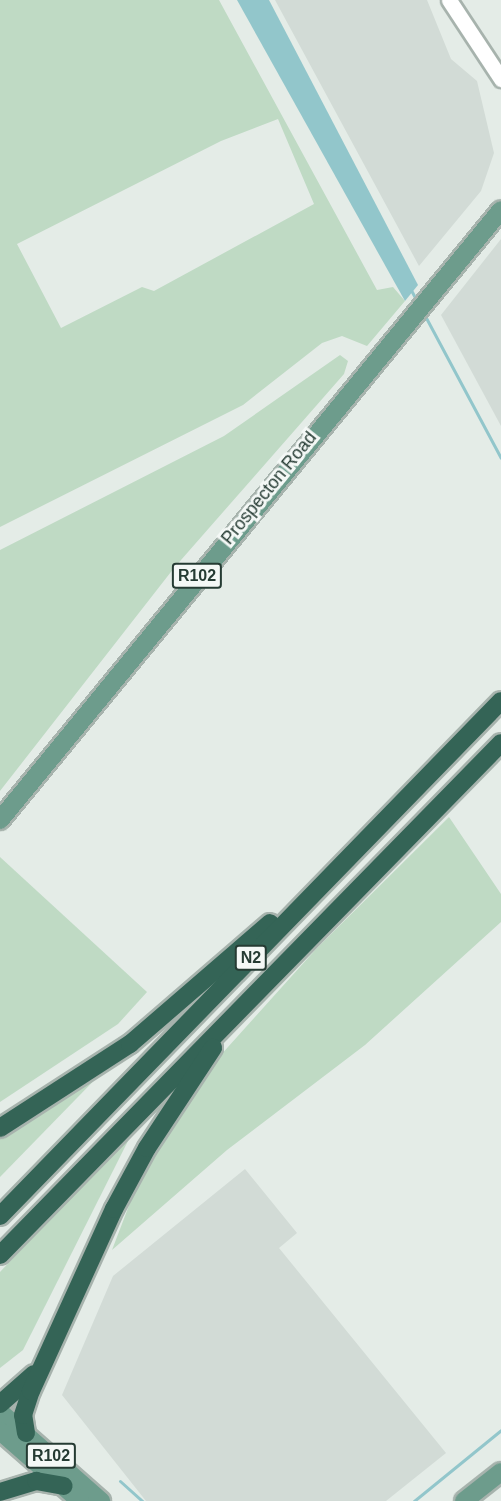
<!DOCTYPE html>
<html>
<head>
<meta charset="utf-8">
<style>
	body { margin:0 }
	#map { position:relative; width:501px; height:1501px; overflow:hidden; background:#e4ece7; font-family:Arial,sans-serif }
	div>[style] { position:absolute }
	.built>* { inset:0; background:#d2dbd6 }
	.green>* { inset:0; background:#bfdac4 }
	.water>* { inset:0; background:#92c6cb }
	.stream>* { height:3px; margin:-1.5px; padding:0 1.5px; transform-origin:1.5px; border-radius:1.5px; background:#92c6cb }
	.roads { filter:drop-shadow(2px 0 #a7b3ad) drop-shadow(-2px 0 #a7b3ad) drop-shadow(0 2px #a7b3ad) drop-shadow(0 -2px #a7b3ad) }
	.minor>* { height:15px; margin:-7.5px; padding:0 7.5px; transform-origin:7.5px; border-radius:7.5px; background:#fff }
	.major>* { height:18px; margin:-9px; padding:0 9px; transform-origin:9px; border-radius:9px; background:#6d9c8c }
	.highway>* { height:18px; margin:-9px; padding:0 9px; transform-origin:9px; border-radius:9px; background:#346456 }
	span { translate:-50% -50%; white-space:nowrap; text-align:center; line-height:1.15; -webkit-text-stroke:6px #f4f8f6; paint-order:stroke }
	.shield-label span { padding:2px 4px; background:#f4f8f6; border:2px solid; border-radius:4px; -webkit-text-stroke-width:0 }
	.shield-label { font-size:16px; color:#253b33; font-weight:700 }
	.street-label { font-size:18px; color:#253b33 }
</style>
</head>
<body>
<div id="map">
	<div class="built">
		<div style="clip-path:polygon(275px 0,427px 0,451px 59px,477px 81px,494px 153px,481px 191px,419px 266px)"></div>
		<div style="clip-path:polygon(501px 239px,501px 426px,441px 315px)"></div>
		<div style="clip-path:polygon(245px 1169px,297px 1233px,279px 1248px,446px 1453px,386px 1501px,146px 1501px,62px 1395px,113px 1276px)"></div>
	</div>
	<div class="green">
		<div style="clip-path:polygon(evenodd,0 0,219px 0,377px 290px,393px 287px,405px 301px,367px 346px,342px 336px,322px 343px,243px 405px,0 527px,0 0,278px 119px,314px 204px,154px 291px,142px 287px,61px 328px,17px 244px,221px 141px,278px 119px)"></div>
		<div style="clip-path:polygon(340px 355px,348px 361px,344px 374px,174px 568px,0 791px,0 550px,224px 436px)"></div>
		<div style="clip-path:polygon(449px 817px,501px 894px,501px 922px,365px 1045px,227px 1150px,112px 1250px,138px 1182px,219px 1057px,317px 948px)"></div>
		<div style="clip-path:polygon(0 857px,147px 992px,118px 1024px,0 1102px)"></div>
		<div style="clip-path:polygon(114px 1060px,0 1177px,0 1137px)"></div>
		<div style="clip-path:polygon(133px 1131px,23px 1350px,0 1368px,0 1272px)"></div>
	</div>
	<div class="water">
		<div style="clip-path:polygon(237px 0,269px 0,418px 285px,405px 301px)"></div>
	</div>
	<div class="stream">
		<div style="left:411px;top:290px;width:15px;rotate:62deg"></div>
		<div style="left:424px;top:314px;width:163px;rotate:61.9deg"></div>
		<div style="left:120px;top:1481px;width:30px;rotate:42deg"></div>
		<div style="left:414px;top:1501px;width:112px;rotate:-39.2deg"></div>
	</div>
	<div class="roads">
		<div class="minor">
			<div style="left:449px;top:0;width:95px;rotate:56.6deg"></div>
		</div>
		<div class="major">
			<div style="left:0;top:820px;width:789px;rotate:-50.6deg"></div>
			<div style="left:0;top:1412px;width:135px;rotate:41.4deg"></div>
			<div style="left:0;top:1431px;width:106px;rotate:41.2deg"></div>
			<div style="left:464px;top:1501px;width:47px;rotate:-38.1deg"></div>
		</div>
		<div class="highway">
			<div style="left:0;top:1128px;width:155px;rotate:-32.9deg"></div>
			<div style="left:130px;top:1044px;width:185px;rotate:-40.8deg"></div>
			<div style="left:0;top:1216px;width:718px;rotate:-45.79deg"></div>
			<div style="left:0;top:1255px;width:716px;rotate:-45.62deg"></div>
			<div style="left:0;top:1404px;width:45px;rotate:-41.4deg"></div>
			<div style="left:26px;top:1433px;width:18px;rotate:-99deg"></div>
			<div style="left:23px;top:1415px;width:25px;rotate:-72deg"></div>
			<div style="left:31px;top:1391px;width:200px;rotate:-65.5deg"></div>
			<div style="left:114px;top:1209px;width:69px;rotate:-61.6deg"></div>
			<div style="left:147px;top:1148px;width:120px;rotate:-56.6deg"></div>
			<div style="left:0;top:1492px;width:38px;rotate:-17deg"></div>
			<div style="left:36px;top:1481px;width:28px;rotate:10deg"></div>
		</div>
	</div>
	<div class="shield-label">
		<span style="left:197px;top:576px">R102</span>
		<span style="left:251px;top:958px">N2</span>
		<span style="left:51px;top:1456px">R102</span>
	</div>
	<div class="street-label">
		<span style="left:269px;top:488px;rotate:-51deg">Prospecton Road</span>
	</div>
</div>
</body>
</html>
